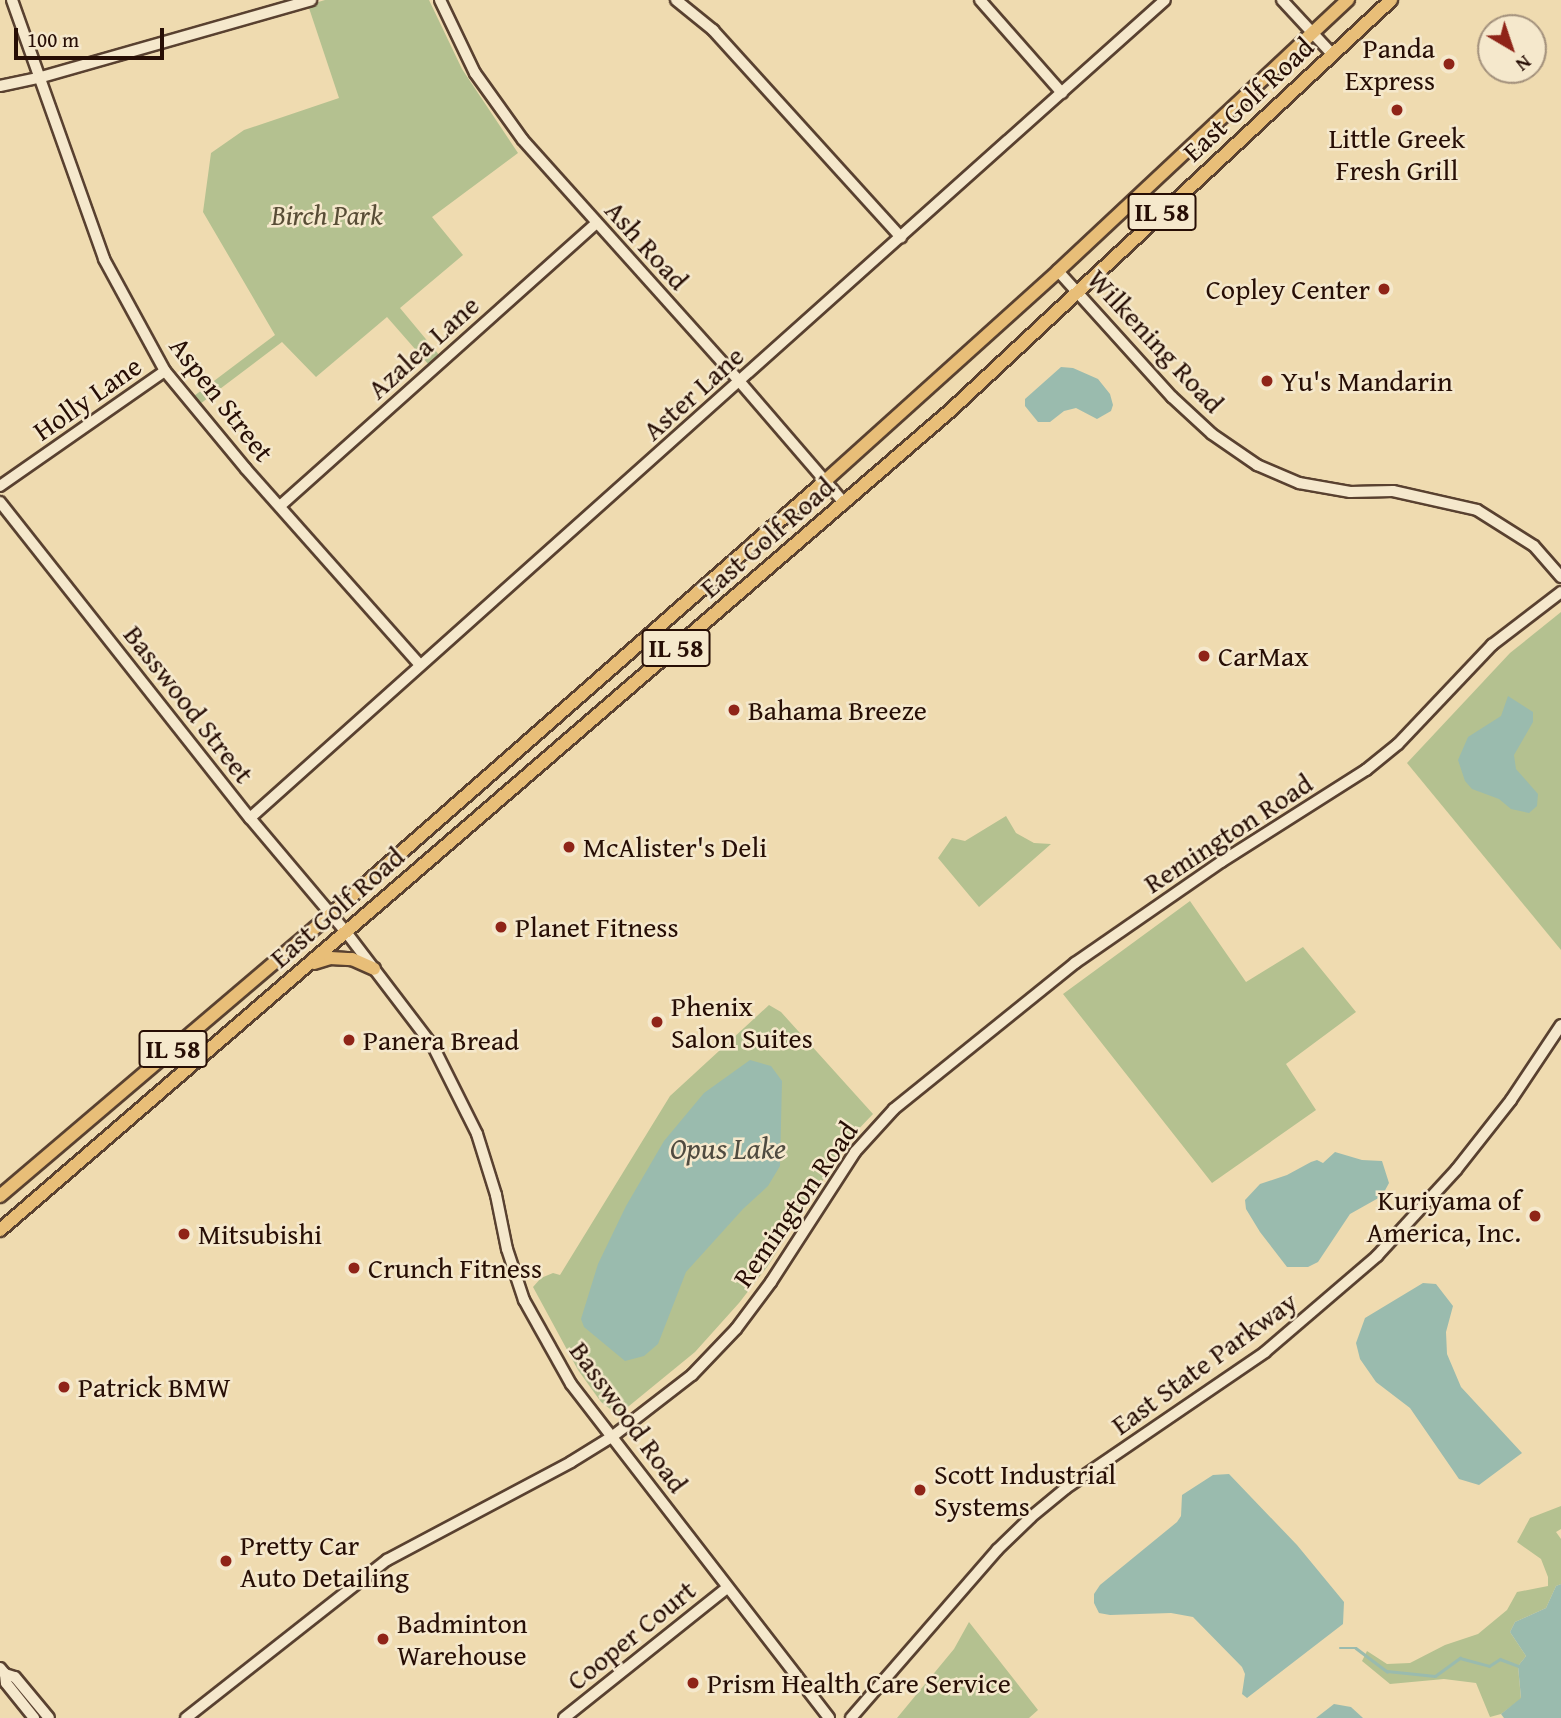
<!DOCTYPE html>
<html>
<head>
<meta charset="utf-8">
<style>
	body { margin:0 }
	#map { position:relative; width:1561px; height:1718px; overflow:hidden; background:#efdbb0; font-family:"Gentium Book Plus",serif }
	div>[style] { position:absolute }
	.green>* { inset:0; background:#b4c190 }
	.water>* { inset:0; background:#9abbae }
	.stream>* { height:2.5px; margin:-1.25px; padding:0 1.25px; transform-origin:1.25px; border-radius:1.25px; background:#9abbae }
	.roads { filter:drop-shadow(2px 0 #594130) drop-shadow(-2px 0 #594130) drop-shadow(0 2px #594130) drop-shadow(0 -2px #594130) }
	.minor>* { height:10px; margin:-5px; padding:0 5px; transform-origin:5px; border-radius:5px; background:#f5e8cc }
	.major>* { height:12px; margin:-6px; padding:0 6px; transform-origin:6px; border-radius:6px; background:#e8be78 }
	.dots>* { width:19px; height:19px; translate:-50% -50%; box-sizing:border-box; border:4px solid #f5e8cc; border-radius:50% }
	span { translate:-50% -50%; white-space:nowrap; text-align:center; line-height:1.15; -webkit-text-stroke:5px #f5e8cc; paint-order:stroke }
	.shield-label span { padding:2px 5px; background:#f5e8cc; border:2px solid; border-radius:5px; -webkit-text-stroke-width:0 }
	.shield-label { font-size:26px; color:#270e05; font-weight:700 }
	.poi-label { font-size:28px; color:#270e05 }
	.right { translate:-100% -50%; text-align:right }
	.left { translate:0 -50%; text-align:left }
	.street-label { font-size:28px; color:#270e05 }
	.park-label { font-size:28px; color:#584d36; font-style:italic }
	.water-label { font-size:30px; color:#4f4b40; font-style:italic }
	.north { position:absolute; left:1477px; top:14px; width:70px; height:70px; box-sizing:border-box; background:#f5e8cc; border:2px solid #a3917c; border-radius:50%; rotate:141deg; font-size:19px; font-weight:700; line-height:28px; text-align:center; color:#270e05 }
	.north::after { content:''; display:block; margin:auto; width:24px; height:32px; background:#8f2418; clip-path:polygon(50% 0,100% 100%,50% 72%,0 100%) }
	.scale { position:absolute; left:14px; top:28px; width:150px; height:32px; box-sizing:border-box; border:4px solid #270e05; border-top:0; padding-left:9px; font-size:21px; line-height:24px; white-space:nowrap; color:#270e05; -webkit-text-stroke:5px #f5e8cc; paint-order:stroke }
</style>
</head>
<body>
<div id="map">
	<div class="green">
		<div style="clip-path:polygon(325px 0,429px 0,462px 69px,518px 153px,432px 217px,463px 255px,400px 308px,440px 356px,429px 365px,387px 317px,316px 377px,282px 342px,200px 404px,194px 396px,275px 335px,203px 212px,211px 153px,244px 130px,339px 98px,308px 5px)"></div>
		<div style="clip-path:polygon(1561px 612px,1561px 950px,1407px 763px,1510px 653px)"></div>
		<div style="clip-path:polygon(1006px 816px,1016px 833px,1034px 843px,1051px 844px,979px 907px,938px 858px,952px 838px,965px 841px)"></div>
		<div style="clip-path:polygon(1190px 901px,1246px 982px,1303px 947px,1356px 1012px,1286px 1064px,1316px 1110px,1212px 1183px,1063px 994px)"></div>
		<div style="clip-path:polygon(769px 1005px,781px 1012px,873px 1114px,850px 1138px,767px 1267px,739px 1303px,695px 1352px,618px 1415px,601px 1402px,578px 1370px,533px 1287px,541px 1278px,553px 1273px,560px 1275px,670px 1096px)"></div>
		<div style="clip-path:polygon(1561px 1506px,1561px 1529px,1556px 1532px,1561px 1539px,1561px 1584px,1556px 1586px,1546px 1608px,1515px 1622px,1510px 1632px,1526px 1656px,1518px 1666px,1521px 1699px,1501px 1714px,1490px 1717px,1476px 1683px,1444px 1679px,1390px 1684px,1362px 1661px,1367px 1651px,1387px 1664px,1410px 1663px,1445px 1645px,1478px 1634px,1507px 1610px,1517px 1592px,1548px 1586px,1548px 1577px,1541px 1559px,1517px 1542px,1530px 1518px)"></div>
		<div style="clip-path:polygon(969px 1622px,1038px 1710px,1029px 1718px,897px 1718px,954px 1649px)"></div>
	</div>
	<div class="water">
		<div style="clip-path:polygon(1061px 367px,1073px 368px,1098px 379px,1110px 394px,1113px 405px,1111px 411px,1097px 419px,1076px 408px,1064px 411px,1050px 422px,1038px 422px,1025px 406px,1025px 399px)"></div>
		<div style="clip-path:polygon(1508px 696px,1533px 712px,1533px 722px,1514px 755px,1516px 769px,1538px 794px,1537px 806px,1529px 813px,1511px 809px,1499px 799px,1472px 789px,1465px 781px,1458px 760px,1468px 737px,1501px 716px)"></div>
		<div style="clip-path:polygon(750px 1060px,771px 1066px,782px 1081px,780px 1166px,768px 1186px,743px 1209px,686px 1272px,658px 1344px,644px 1356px,625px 1361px,584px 1327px,581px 1319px,598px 1264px,626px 1206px,664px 1141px,704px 1093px)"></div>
		<div style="clip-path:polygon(1335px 1152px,1362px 1160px,1382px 1161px,1389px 1183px,1382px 1196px,1350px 1214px,1318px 1262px,1308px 1267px,1287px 1267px,1260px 1232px,1246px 1209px,1245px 1200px,1260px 1184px,1287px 1175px,1311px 1162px,1317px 1160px,1323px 1163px)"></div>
		<div style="clip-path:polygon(1423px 1283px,1436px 1284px,1453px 1306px,1446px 1332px,1447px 1354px,1461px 1387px,1522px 1453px,1479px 1485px,1459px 1479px,1410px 1408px,1376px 1382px,1360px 1359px,1356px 1343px,1365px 1318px)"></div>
		<div style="clip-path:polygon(1229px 1474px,1297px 1545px,1344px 1602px,1343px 1624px,1247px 1698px,1242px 1694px,1245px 1674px,1242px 1667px,1193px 1617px,1171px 1613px,1110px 1615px,1099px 1613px,1094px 1603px,1094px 1594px,1100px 1585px,1177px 1522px,1181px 1516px,1182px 1495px,1213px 1475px)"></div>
		<div style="clip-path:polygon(1561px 1584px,1561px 1718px,1504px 1718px,1501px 1714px,1521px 1698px,1518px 1666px,1526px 1656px,1510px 1632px,1515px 1622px,1546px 1608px,1556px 1586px)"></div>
		<div style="clip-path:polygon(1334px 1704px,1351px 1707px,1363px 1718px,1316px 1718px)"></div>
	</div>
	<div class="stream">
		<div style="left:1340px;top:1648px;width:16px"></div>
		<div style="left:1356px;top:1648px;width:39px;rotate:37deg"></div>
		<div style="left:1387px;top:1671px;width:48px;rotate:5.9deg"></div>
		<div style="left:1435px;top:1676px;width:31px;rotate:-36deg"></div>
		<div style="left:1460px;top:1658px;width:30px;rotate:15deg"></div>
		<div style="left:1489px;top:1666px;width:13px;rotate:-32deg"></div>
		<div style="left:1500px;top:1659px;width:19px;rotate:21deg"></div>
	</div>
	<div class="roads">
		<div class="minor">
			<div style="left:12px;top:0;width:275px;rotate:70.4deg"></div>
			<div style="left:104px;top:259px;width:128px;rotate:61.4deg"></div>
			<div style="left:165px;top:371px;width:127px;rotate:50.4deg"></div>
			<div style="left:246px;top:469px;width:262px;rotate:48.4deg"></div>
			<div style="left:440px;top:0;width:81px;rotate:64.4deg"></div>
			<div style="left:475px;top:73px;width:82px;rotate:54.4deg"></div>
			<div style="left:523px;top:140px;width:325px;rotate:48.1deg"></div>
			<div style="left:740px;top:382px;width:160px;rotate:49.3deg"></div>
			<div style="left:676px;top:0;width:48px;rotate:39deg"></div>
			<div style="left:713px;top:30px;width:280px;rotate:47.8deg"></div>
			<div style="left:980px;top:0;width:124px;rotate:48.6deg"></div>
			<div style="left:1282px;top:0;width:74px;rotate:47.2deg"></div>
			<div style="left:0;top:86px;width:39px;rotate:-12deg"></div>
			<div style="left:38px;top:78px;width:284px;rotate:-15.9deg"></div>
			<div style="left:1058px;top:271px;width:170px;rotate:47.9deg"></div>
			<div style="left:1172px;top:397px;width:54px;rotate:42.8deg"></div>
			<div style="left:1212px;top:434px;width:55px;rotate:34.6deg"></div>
			<div style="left:1257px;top:465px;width:46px;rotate:23.2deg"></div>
			<div style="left:1299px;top:483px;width:52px;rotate:10deg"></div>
			<div style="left:1350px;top:492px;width:43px;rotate:-1.3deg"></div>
			<div style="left:1393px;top:491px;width:86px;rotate:12.7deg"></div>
			<div style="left:1477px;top:510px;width:67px;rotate:32.3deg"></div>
			<div style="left:1534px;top:546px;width:41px;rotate:48.9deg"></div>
			<div style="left:0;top:486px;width:201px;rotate:-34.9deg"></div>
			<div style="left:0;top:502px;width:403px;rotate:51.7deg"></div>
			<div style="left:250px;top:818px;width:149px;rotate:49.9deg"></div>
			<div style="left:346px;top:932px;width:143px;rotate:52.7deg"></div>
			<div style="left:433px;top:1046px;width:98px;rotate:63.4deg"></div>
			<div style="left:477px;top:1134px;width:64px;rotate:72.7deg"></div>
			<div style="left:496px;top:1195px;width:55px;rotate:78.5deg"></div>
			<div style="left:507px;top:1249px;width:54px;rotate:71.6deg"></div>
			<div style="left:524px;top:1300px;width:96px;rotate:60.8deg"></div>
			<div style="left:571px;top:1384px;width:422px;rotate:52.3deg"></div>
			<div style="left:280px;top:506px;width:424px;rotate:-41.8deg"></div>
			<div style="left:250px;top:818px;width:1227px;rotate:-41.8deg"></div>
			<div style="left:0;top:1668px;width:8px;rotate:50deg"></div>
			<div style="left:5px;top:1674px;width:9px;rotate:84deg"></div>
			<div style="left:6px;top:1683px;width:45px;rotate:51.3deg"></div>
			<div style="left:5px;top:1674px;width:10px;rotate:17deg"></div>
			<div style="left:15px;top:1677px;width:53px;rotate:50.3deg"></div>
			<div style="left:186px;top:1718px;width:256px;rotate:-38.2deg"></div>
			<div style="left:387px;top:1560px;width:208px;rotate:-28deg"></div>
			<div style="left:571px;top:1462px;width:49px;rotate:-31.8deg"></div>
			<div style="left:613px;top:1436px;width:100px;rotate:-37.7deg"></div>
			<div style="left:692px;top:1375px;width:64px;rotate:-46.3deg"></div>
			<div style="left:736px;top:1329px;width:59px;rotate:-53.3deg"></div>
			<div style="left:771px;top:1282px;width:155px;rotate:-57.1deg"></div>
			<div style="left:855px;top:1152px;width:58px;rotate:-47.8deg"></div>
			<div style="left:894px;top:1109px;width:233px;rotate:-38.9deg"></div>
			<div style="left:1075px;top:963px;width:178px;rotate:-34.7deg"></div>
			<div style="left:1221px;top:862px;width:172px;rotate:-32.4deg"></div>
			<div style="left:1366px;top:770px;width:41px;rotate:-39.1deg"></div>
			<div style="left:1398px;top:744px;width:137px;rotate:-46.5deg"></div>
			<div style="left:1492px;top:645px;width:87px;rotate:-37.5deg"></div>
			<div style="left:564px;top:1718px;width:208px;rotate:-38.6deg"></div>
			<div style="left:851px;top:1718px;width:223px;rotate:-49deg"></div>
			<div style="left:997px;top:1550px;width:47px;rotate:-44.1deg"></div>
			<div style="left:1031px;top:1517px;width:45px;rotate:-39.6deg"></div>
			<div style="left:1066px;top:1488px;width:241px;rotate:-34.3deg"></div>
			<div style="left:1265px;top:1352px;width:148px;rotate:-40.6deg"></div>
			<div style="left:1377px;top:1256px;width:117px;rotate:-47.4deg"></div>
			<div style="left:1456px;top:1170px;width:89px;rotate:-51.8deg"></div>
			<div style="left:1511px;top:1100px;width:90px;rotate:-56.3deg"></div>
		</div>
		<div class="major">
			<div style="left:314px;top:963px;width:17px;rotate:-17deg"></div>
			<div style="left:330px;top:958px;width:22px;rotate:3deg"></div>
			<div style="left:352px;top:959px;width:24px;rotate:24deg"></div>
			<div style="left:0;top:1196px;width:435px;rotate:-40.4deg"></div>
			<div style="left:331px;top:914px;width:657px;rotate:-41.24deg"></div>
			<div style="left:825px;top:481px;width:314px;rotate:-42deg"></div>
			<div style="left:1058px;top:271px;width:397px;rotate:-43.1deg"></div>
			<div style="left:0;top:1230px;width:1257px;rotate:-40.77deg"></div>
			<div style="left:952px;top:409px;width:600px;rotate:-42.97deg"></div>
		</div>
	</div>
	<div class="dots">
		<div style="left:1449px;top:64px;background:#8f2418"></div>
		<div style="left:1397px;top:110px;background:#8f2418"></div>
		<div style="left:1384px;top:289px;background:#8f2418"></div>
		<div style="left:1267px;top:381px;background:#8f2418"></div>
		<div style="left:1204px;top:656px;background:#8f2418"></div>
		<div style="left:734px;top:710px;background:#8f2418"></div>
		<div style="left:569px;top:847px;background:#8f2418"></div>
		<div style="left:501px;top:927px;background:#8f2418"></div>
		<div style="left:657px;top:1022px;background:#8f2418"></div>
		<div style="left:349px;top:1040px;background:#8f2418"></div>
		<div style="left:1535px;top:1216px;background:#8f2418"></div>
		<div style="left:184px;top:1234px;background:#8f2418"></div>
		<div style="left:354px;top:1268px;background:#8f2418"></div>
		<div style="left:64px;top:1387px;background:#8f2418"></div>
		<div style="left:920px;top:1490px;background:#8f2418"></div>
		<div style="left:226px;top:1561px;background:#8f2418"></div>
		<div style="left:383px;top:1639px;background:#8f2418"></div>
		<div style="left:693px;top:1683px;background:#8f2418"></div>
	</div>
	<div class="shield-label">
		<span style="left:1162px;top:212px">IL 58</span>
		<span style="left:676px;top:648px">IL 58</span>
		<span style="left:173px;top:1049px">IL 58</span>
	</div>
	<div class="poi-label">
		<span class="right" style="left:1435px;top:64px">Panda<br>Express</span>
		<span style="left:1397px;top:154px">Little Greek<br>Fresh Grill</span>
		<span class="right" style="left:1370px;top:289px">Copley Center</span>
		<span class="left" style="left:1281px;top:381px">Yu's Mandarin</span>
		<span class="left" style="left:1218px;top:656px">CarMax</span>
		<span class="left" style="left:748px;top:710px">Bahama Breeze</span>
		<span class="left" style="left:583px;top:847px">McAlister's Deli</span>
		<span class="left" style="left:515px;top:927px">Planet Fitness</span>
		<span class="left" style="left:671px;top:1022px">Phenix<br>Salon Suites</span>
		<span class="left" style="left:363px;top:1040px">Panera Bread</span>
		<span class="right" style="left:1521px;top:1216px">Kuriyama of<br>America, Inc.</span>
		<span class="left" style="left:198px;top:1234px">Mitsubishi</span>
		<span class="left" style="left:368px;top:1268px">Crunch Fitness</span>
		<span class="left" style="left:78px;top:1387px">Patrick BMW</span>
		<span class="left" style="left:934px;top:1490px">Scott Industrial<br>Systems</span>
		<span class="left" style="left:240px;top:1561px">Pretty Car<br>Auto Detailing</span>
		<span class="left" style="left:397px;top:1639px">Badminton<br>Warehouse</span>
		<span class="left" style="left:707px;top:1683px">Prism Health Care Service</span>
	</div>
	<div class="street-label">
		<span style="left:1248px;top:99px;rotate:-43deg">East Golf Road</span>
		<span style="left:647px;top:245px;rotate:48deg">Ash Road</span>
		<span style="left:1156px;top:341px;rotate:47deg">Wilkening Road</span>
		<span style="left:423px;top:347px;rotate:-42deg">Azalea Lane</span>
		<span style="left:693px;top:393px;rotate:-42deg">Aster Lane</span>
		<span style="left:87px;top:398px;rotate:-35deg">Holly Lane</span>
		<span style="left:222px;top:399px;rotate:52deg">Aspen Street</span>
		<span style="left:767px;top:537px;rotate:-41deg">East Golf Road</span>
		<span style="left:189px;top:704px;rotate:52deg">Basswood Street</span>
		<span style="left:1228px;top:833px;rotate:-33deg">Remington Road</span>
		<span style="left:337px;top:907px;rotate:-41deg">East Golf Road</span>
		<span style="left:795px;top:1204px;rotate:-55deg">Remington Road</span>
		<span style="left:1204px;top:1363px;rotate:-36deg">East State Parkway</span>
		<span style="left:629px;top:1417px;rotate:54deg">Basswood Road</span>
		<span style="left:631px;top:1635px;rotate:-39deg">Cooper Court</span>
	</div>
	<div class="park-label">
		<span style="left:327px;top:215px">Birch Park</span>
	</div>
	<div class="water-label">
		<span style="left:728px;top:1148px">Opus Lake</span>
	</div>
	<div class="north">N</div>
	<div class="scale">100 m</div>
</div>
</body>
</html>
